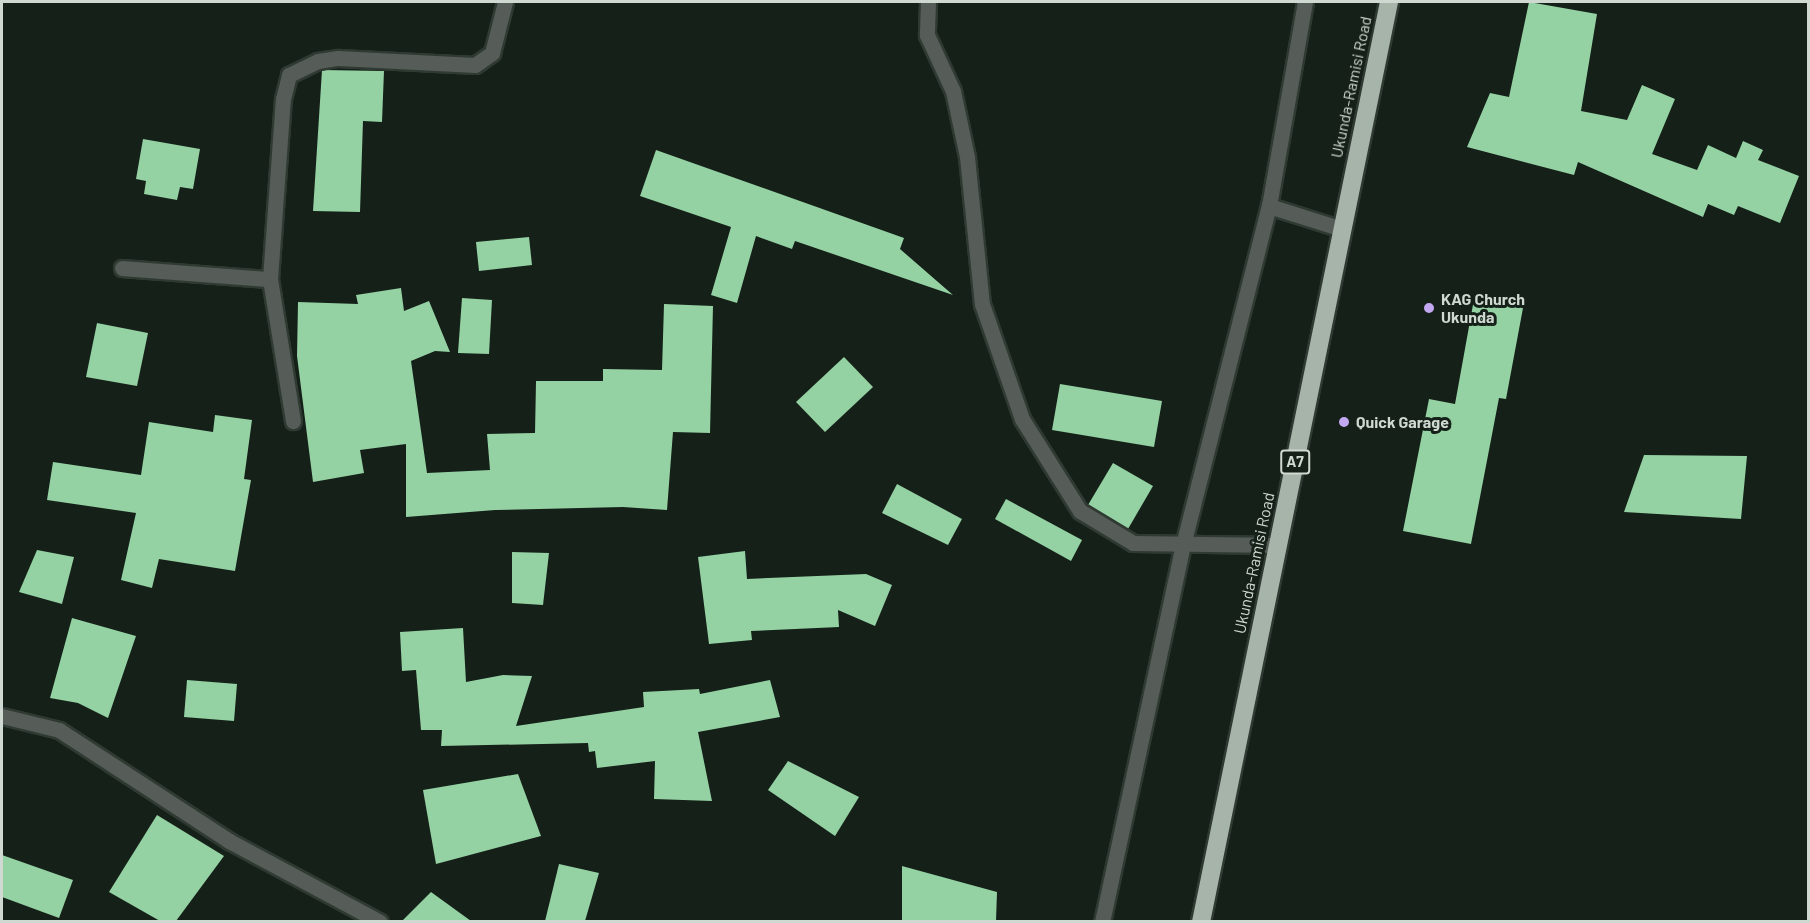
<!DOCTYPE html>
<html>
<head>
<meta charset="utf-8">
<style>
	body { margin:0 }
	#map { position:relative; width:1810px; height:923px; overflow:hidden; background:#152018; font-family:Barlow,sans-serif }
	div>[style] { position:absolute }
	.building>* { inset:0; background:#94d1a3 }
	.roads { filter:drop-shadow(2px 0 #2f3a32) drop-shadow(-2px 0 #2f3a32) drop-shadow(0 2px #2f3a32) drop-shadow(0 -2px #2f3a32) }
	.street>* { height:15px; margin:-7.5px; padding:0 7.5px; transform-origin:7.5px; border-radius:7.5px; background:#565c57 }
	.highway>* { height:18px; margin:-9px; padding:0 9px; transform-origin:9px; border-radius:9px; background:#a6b4a9 }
	.dots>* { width:16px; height:16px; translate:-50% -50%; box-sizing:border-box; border:3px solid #152018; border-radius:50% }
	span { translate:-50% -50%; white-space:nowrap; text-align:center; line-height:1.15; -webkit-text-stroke:6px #152018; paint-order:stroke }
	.shield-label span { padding:2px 4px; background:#152018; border:2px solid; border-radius:4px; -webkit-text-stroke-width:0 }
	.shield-label { font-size:15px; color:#d0d8d2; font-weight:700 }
	.street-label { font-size:16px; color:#d0d8d2 }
	.poi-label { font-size:16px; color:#d0d8d2; font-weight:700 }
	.left { translate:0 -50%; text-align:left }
	.frame { position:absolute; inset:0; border:3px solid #d0d8d2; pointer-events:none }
</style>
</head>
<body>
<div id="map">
	<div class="building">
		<div style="clip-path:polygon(1529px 2px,1597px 14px,1581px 111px,1627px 120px,1642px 85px,1675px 99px,1652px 154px,1697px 170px,1708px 145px,1736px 158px,1743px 141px,1763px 150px,1758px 160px,1799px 176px,1780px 223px,1738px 206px,1734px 215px,1708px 204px,1703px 217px,1578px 162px,1574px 175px,1467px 147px,1490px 93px,1509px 97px)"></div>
		<div style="clip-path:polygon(322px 70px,384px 71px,382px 122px,363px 121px,360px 212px,313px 211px)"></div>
		<div style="clip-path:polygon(143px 139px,200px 149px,193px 189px,180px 187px,177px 200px,144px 194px,146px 181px,136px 179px)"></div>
		<div style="clip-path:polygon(656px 150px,904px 238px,900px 249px,953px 295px,795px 241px,792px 249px,756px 236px,737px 303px,711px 295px,731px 227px,640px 196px)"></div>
		<div style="clip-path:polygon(529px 237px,532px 265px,479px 271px,476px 242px)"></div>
		<div style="clip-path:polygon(401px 288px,404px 311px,429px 301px,450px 352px,435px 351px,411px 361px,427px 473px,490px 470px,487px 434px,535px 433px,536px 381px,603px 381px,603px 369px,662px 370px,664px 304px,713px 306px,710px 433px,673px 432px,667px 510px,623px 507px,495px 510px,406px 517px,406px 444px,360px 450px,364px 473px,313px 482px,297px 356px,298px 302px,358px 304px,356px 295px)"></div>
		<div style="clip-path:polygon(462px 298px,492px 300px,489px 354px,458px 353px)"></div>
		<div style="clip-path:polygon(1474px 299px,1523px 308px,1506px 399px,1499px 398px,1471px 544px,1403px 531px,1429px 399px,1455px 404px)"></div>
		<div style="clip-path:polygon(97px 323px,148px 333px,137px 386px,86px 377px)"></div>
		<div style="clip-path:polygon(844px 357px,873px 387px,825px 432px,796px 402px)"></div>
		<div style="clip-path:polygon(1060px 384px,1162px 401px,1154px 447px,1052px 430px)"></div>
		<div style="clip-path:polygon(215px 415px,252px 420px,244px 479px,251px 480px,235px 571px,159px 559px,152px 588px,121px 580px,136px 513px,47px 500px,53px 462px,141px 475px,149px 422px,213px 432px)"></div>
		<div style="clip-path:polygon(1644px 455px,1747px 456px,1741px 519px,1624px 512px)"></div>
		<div style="clip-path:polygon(1113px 463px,1153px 486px,1128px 529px,1088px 505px)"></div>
		<div style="clip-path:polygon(897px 484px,962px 519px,948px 545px,882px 513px)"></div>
		<div style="clip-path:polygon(1006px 499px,1082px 540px,1071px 561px,995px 519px)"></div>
		<div style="clip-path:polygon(37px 550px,74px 557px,62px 604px,19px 592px)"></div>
		<div style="clip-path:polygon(745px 551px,747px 579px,866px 574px,892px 585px,875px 626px,838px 610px,839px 627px,751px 631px,752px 640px,709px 644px,698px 557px)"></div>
		<div style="clip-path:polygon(512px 552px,549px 553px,543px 605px,512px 603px)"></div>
		<div style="clip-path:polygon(72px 618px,136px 636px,108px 718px,78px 703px,50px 698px)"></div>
		<div style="clip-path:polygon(463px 628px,466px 682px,503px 675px,532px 676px,516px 726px,644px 707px,643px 692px,699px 689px,700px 694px,770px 680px,780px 717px,698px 732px,712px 801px,654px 799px,655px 761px,597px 768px,595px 751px,589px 752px,588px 743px,441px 746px,442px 730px,421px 730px,416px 670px,402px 671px,400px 632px)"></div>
		<div style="clip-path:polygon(187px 680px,237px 684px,234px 721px,184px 717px)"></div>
		<div style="clip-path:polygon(788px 761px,859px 797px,835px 836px,768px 790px)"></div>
		<div style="clip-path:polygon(518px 774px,541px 836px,436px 864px,423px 790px)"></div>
		<div style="clip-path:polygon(157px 815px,224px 856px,176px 921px,160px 921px,109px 892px)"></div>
		<div style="clip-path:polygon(2px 855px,73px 880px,59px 918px,2px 897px)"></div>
		<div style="clip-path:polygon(559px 864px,599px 873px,585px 921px,545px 921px)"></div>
		<div style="clip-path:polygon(902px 866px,997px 892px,996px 921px,902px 921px)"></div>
		<div style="clip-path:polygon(431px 892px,471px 921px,402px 921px)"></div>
	</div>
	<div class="roads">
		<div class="street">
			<div style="left:928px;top:2px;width:33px;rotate:92deg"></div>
			<div style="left:927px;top:35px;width:62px;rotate:65.1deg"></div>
			<div style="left:953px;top:91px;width:67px;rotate:78deg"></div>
			<div style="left:967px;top:157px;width:148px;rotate:84.2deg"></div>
			<div style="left:982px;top:304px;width:122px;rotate:70.8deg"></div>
			<div style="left:1022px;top:419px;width:109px;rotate:57.8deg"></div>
			<div style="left:1080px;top:511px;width:62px;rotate:31.1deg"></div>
			<div style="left:1133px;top:543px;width:145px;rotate:0.8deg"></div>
			<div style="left:1269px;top:206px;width:77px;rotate:17.5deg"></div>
			<div style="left:122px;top:268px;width:148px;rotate:4.3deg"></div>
			<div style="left:270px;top:279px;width:180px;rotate:-85.9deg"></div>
			<div style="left:283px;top:99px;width:25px;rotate:-76deg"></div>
			<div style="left:289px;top:75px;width:32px;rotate:-26deg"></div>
			<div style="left:318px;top:61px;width:20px;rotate:-9deg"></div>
			<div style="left:338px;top:58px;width:137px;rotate:2.9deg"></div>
			<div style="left:475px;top:65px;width:21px;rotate:-35deg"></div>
			<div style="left:492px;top:53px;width:53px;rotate:-75.7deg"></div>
			<div style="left:270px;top:279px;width:144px;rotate:80.8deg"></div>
			<div style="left:2px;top:716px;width:59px;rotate:13.8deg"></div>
			<div style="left:59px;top:730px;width:203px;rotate:33.1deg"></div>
			<div style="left:229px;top:841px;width:171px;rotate:28.2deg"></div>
			<div style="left:1102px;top:922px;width:390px;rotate:-77.9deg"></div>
			<div style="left:1184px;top:541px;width:346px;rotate:-75.8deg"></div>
			<div style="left:1269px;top:206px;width:207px;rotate:-80deg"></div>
		</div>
		<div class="highway">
			<div style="left:1201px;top:922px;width:939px;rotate:-78.45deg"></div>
		</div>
	</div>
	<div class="dots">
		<div style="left:1429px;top:308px;background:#c4a7f1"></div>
		<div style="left:1344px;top:422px;background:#c4a7f1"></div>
	</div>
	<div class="shield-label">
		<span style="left:1295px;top:462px">A7</span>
	</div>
	<div class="street-label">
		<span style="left:1351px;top:87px;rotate:-78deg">Ukunda-Ramisi Road</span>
		<span style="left:1254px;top:563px;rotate:-78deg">Ukunda-Ramisi Road</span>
	</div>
	<div class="poi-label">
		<span class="left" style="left:1441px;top:308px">KAG Church<br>Ukunda</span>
		<span class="left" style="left:1356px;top:422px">Quick Garage</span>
	</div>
	<div class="frame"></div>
</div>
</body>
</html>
